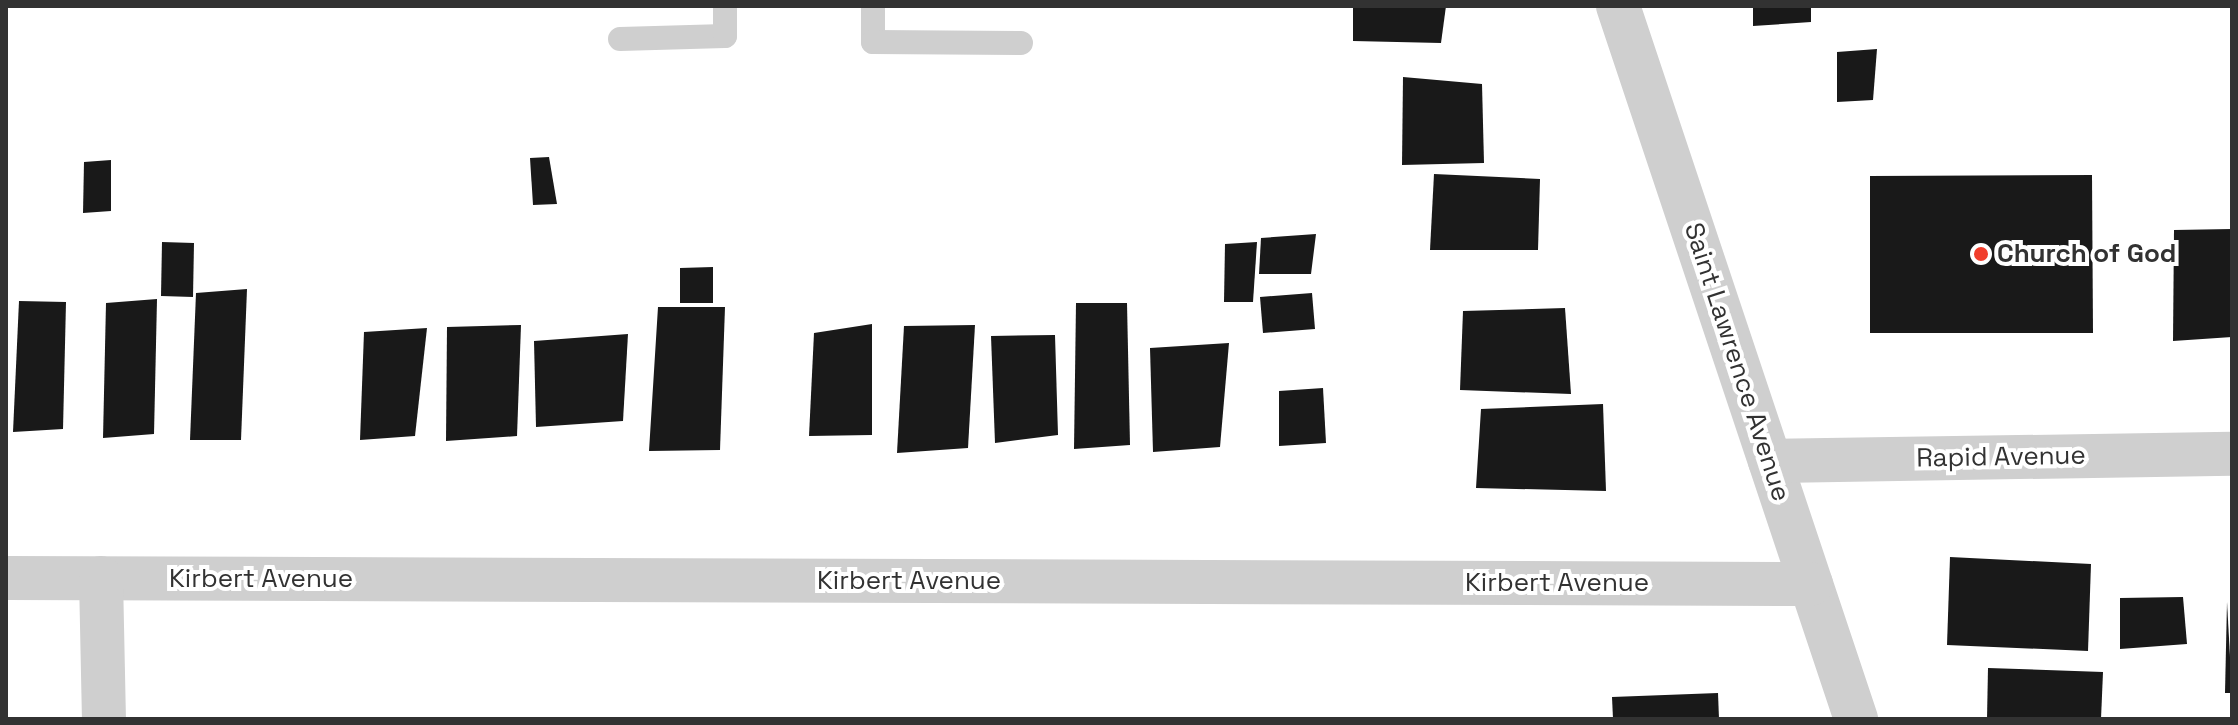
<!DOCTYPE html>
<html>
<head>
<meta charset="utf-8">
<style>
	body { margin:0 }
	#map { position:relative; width:2238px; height:725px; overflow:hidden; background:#fff; font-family:"Space Grotesk",sans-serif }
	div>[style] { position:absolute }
	.building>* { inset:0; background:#191919 }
	.lane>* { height:24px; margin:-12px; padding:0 12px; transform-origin:12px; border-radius:12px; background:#cfcfcf }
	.street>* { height:44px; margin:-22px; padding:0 22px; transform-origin:22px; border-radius:22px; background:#cfcfcf }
	.dots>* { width:22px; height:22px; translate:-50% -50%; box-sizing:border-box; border:4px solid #fff; border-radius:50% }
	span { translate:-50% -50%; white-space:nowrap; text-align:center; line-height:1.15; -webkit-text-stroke:8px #fff; paint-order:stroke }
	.poi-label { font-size:26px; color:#323232; font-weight:700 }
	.left { translate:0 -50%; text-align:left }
	.street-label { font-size:26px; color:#323232 }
	.frame { position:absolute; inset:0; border:8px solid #323232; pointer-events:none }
</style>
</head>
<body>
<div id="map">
	<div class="building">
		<div style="clip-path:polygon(1353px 6px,1446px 6px,1441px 43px,1353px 41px)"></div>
		<div style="clip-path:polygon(1753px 6px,1811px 6px,1811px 22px,1753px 26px)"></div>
		<div style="clip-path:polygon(1877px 49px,1873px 100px,1837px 102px,1837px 52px)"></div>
		<div style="clip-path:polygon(1403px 77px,1482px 84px,1484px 163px,1402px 165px)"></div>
		<div style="clip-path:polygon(549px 157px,557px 204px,533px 205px,530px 158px)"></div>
		<div style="clip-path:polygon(111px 160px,111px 211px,83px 213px,84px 162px)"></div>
		<div style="clip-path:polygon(1434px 174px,1540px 179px,1538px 250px,1430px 250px)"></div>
		<div style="clip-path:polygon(2092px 175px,2093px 333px,1870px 333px,1870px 176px)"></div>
		<div style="clip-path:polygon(2232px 229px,2232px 337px,2173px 341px,2174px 230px)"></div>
		<div style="clip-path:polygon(1316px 234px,1311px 274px,1259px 274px,1261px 238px)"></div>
		<div style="clip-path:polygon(162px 242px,194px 243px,193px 297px,161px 296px)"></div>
		<div style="clip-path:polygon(1257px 242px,1253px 302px,1224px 302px,1225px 244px)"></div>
		<div style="clip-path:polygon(713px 267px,713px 303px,680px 303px,680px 268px)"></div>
		<div style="clip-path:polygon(247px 289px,241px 440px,190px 440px,196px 293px)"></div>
		<div style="clip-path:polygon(1312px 293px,1315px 329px,1263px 333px,1260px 297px)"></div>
		<div style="clip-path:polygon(157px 299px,154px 434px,103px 438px,106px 303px)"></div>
		<div style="clip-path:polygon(19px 301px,66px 302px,63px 429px,13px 432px)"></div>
		<div style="clip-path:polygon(1076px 303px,1127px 303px,1130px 445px,1074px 449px)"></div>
		<div style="clip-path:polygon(658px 307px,725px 307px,720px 450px,649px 451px)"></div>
		<div style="clip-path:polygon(1565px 308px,1571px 394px,1460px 390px,1463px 311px)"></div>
		<div style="clip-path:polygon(872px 324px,872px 435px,809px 436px,814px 333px)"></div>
		<div style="clip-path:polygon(521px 325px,517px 436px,446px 441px,447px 327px)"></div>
		<div style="clip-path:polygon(975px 325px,968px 448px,897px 453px,904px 326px)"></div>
		<div style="clip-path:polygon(427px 328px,415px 436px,360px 440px,364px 332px)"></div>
		<div style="clip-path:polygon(628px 334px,623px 421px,536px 427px,534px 341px)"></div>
		<div style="clip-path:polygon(1055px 335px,1058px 435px,995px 443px,991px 336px)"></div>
		<div style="clip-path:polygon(1229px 343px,1220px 447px,1153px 452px,1150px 348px)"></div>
		<div style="clip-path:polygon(1323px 388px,1326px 443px,1279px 446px,1279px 391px)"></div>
		<div style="clip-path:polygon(1603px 404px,1606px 491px,1476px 488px,1481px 409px)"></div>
		<div style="clip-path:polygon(1950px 557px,2091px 564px,2088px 651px,1947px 645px)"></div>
		<div style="clip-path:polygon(2183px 597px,2187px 644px,2120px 649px,2120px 598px)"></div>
		<div style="clip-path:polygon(2227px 602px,2232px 693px,2225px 693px)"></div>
		<div style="clip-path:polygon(1988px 668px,2103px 672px,2101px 719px,1987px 719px)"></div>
		<div style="clip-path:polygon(1718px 693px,1719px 719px,1613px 719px,1612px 697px)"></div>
	</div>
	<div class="lane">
		<div style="left:873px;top:6px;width:36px;rotate:90deg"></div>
		<div style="left:873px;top:42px;width:148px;rotate:0.4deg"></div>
		<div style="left:620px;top:39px;width:105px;rotate:-1.6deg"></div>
		<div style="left:725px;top:36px;width:30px;rotate:-90deg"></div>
	</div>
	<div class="street">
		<div style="left:1618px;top:6px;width:752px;rotate:71.54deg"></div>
		<div style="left:1770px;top:461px;width:462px;rotate:-0.9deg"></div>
		<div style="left:6px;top:578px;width:1805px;rotate:0.19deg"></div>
		<div style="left:101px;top:578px;width:141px;rotate:88.8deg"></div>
	</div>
	<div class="dots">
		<div style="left:1981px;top:254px;background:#f13e2c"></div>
	</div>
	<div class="poi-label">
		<span class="left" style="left:1997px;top:254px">Church of God</span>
	</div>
	<div class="street-label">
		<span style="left:1737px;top:362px;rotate:72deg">Saint Lawrence Avenue</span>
		<span style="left:2001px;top:457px;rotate:-1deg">Rapid Avenue</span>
		<span style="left:261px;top:579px">Kirbert Avenue</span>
		<span style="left:909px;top:581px">Kirbert Avenue</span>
		<span style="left:1557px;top:583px">Kirbert Avenue</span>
	</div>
	<div class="frame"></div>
</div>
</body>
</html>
